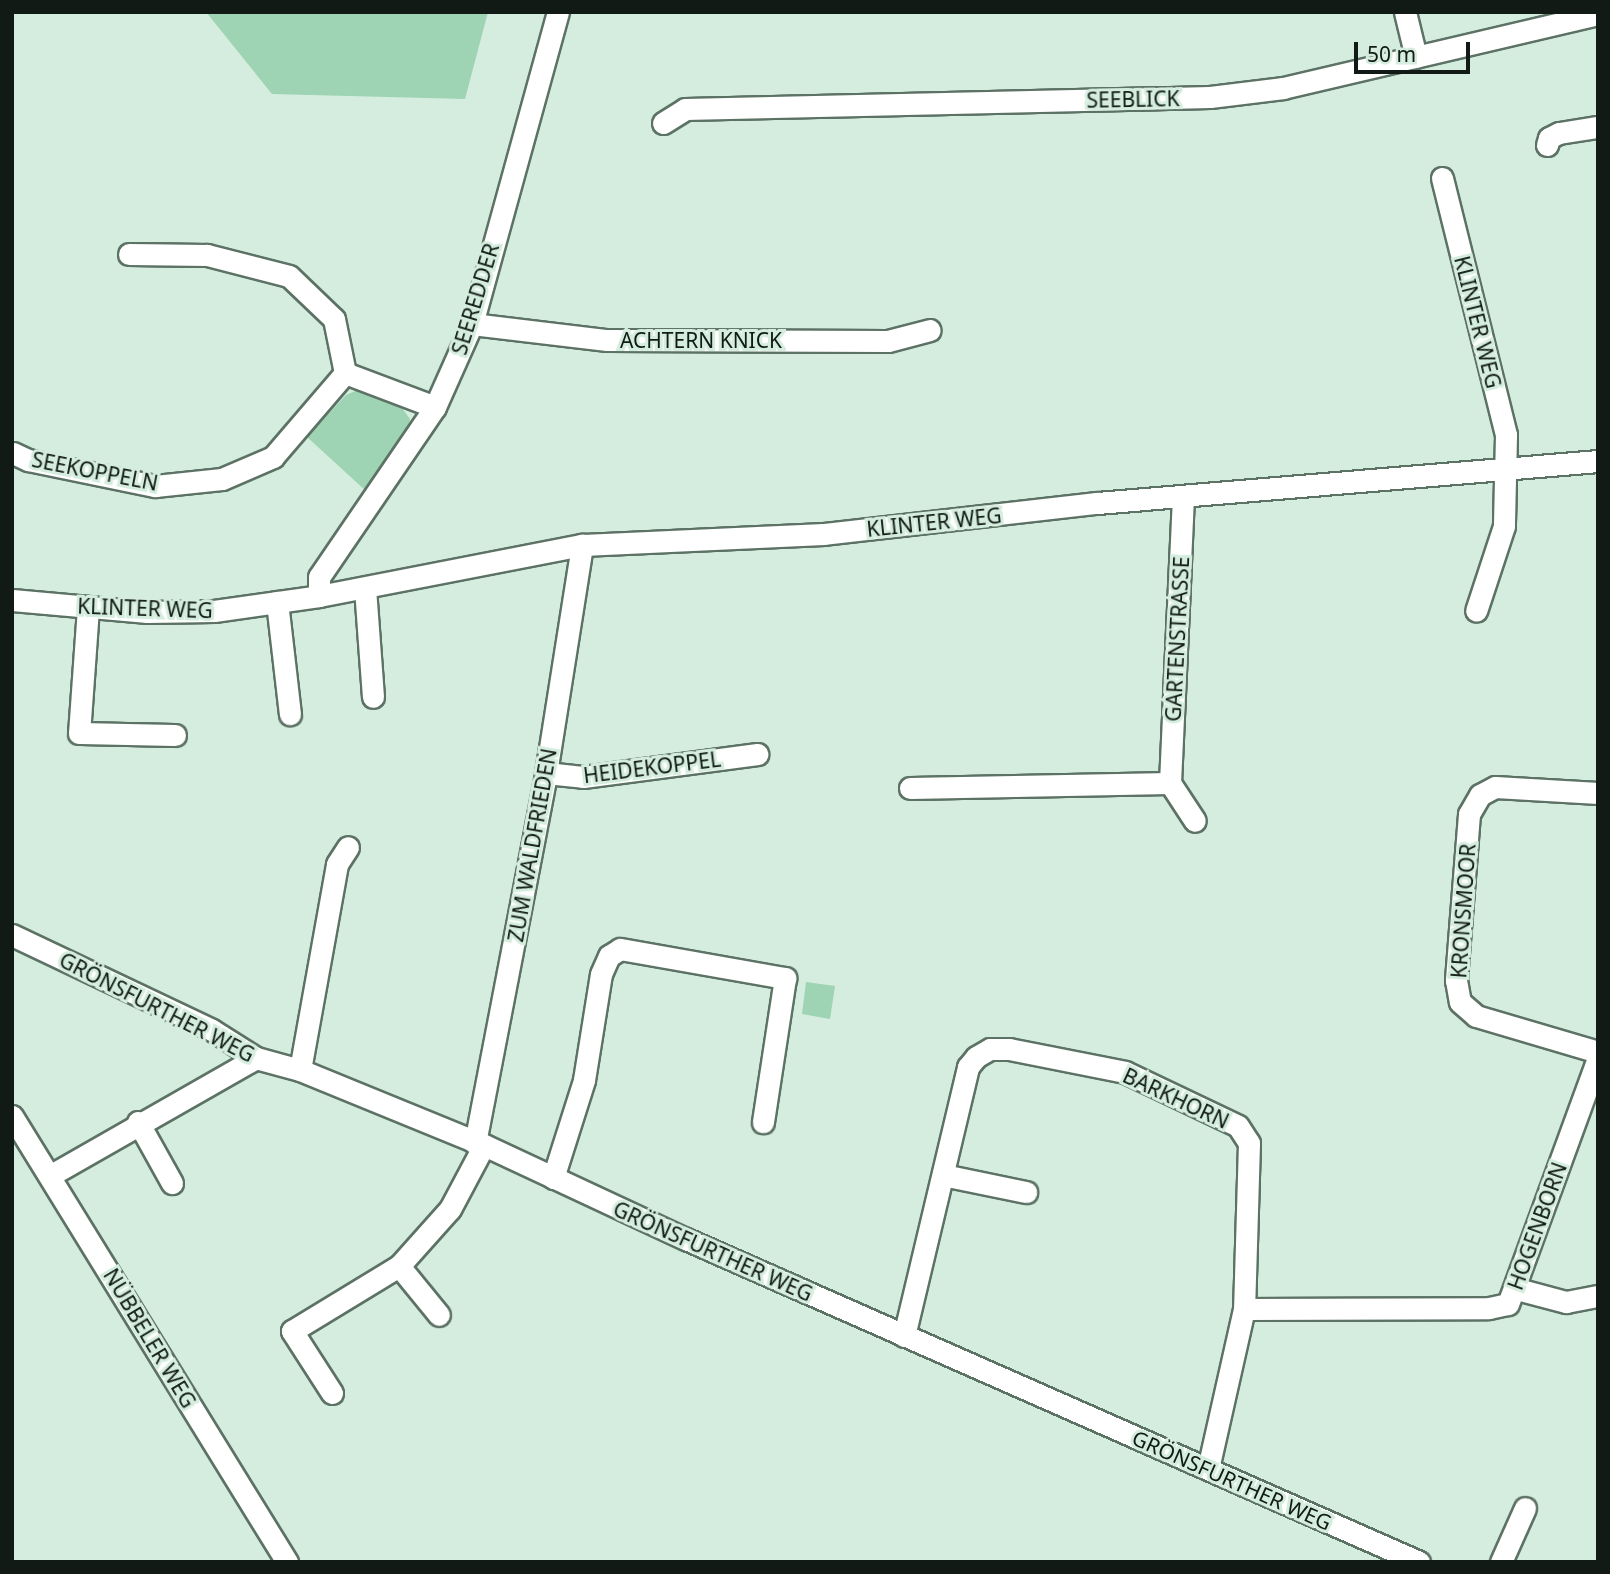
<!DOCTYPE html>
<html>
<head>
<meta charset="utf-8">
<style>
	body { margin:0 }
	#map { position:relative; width:1610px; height:1574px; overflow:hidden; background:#d5edde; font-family:"Noto Sans",sans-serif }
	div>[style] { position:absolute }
	.green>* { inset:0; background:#9ed3b3 }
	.roads { filter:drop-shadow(2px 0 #5c7265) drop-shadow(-2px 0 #5c7265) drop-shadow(0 2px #5c7265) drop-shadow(0 -2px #5c7265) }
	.minor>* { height:21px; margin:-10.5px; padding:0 10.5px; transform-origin:10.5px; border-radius:10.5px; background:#fff }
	span { translate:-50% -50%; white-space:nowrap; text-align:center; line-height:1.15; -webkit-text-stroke:6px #d5edde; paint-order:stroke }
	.street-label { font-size:21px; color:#111a15 }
	.frame { position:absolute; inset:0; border:14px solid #111a15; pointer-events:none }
	.scale { position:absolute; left:1354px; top:42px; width:116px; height:32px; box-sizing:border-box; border:4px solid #111a15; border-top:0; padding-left:9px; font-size:21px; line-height:24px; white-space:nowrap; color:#111a15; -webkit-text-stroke:5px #d5edde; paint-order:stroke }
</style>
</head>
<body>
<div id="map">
	<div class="green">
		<div style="clip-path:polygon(206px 12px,488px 12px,465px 99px,272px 94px)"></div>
		<div style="clip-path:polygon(360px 389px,399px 404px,410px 419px,408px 435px,366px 491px,307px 437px,346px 395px)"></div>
		<div style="clip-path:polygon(806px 982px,835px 986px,830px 1019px,802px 1014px)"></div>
	</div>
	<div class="roads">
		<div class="minor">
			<div style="left:1405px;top:12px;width:46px;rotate:76.3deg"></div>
			<div style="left:663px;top:123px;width:26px;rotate:-32deg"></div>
			<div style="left:685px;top:109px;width:525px;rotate:-1.31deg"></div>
			<div style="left:1210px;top:97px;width:74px;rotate:-7deg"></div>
			<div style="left:1283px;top:88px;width:324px;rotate:-13.2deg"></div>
			<div style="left:1547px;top:145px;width:7px;rotate:-74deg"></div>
			<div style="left:1549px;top:138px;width:11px;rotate:-27deg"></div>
			<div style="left:1559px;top:133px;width:39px;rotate:-9deg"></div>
			<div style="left:1442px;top:178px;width:265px;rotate:76deg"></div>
			<div style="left:1506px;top:435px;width:91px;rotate:91.3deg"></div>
			<div style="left:1504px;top:526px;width:89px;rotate:108.2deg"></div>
			<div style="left:472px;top:324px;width:136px;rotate:6.8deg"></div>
			<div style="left:607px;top:340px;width:281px;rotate:0.2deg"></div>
			<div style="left:888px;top:341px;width:43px;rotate:-14.7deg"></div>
			<div style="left:345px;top:373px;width:96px;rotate:20.7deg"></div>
			<div style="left:13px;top:453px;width:17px;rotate:25deg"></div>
			<div style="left:28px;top:460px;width:130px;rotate:11.6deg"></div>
			<div style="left:155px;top:486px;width:67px;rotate:-6deg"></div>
			<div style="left:222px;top:479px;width:56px;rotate:-23.3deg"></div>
			<div style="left:273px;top:457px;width:111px;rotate:-49.4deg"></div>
			<div style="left:345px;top:373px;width:55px;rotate:-101.5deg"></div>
			<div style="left:334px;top:319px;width:62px;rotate:-136.3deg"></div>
			<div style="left:289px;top:276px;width:85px;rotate:-165.6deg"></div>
			<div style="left:207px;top:255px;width:78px;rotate:-179.3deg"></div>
			<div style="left:365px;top:588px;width:109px;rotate:85.8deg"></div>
			<div style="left:319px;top:596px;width:19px;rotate:-90deg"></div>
			<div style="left:319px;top:577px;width:206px;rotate:-55.7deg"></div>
			<div style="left:435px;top:407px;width:91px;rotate:-66deg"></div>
			<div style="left:472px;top:324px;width:324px;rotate:-74.6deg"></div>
			<div style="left:12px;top:600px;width:136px;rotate:5.1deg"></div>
			<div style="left:147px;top:612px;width:67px;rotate:-0.9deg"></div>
			<div style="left:214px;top:611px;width:106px;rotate:-8.1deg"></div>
			<div style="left:319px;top:596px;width:268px;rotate:-11deg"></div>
			<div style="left:582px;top:545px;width:242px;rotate:-2.6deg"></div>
			<div style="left:824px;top:534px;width:275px;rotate:-6.5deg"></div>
			<div style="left:1097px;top:503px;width:503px;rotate:-4.79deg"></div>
			<div style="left:277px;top:602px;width:113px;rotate:83.4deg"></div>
			<div style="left:88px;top:608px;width:125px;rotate:94.1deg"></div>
			<div style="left:79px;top:733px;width:96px;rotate:1.2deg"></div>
			<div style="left:546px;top:773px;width:37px;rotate:6deg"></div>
			<div style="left:583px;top:777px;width:176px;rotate:-7.5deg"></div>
			<div style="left:1170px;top:783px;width:45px;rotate:56.7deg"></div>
			<div style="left:910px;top:788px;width:260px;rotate:-1.1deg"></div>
			<div style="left:1170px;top:783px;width:287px;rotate:-87.4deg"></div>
			<div style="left:1598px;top:793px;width:103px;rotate:-176.7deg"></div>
			<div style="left:1495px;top:787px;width:17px;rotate:152deg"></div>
			<div style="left:1480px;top:795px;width:22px;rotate:120deg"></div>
			<div style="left:1469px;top:814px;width:167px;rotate:94.5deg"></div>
			<div style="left:1456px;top:980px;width:22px;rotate:80deg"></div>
			<div style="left:1460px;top:1002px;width:21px;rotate:41deg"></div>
			<div style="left:1476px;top:1016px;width:127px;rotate:16.4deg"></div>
			<div style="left:12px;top:935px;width:221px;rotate:25.4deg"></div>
			<div style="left:212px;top:1030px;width:52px;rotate:32.5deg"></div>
			<div style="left:256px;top:1058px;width:46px;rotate:15.3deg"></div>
			<div style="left:300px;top:1070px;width:199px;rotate:22.2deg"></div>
			<div style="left:484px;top:1145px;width:223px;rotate:25deg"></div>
			<div style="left:686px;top:1239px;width:801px;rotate:23.78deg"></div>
			<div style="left:300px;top:1070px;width:209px;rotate:-79.8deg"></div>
			<div style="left:337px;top:864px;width:20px;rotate:-57deg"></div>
			<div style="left:12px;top:1116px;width:524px;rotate:58.34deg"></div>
			<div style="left:138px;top:1122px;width:70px;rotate:60.9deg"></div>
			<div style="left:475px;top:1143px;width:377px;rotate:-79.1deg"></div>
			<div style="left:546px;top:773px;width:231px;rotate:-81deg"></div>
			<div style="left:51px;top:1175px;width:236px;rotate:-29.7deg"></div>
			<div style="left:943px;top:1175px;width:85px;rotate:11.6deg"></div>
			<div style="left:553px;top:1178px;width:103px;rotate:-72.4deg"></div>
			<div style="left:584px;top:1080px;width:107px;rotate:-80.9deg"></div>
			<div style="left:601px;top:974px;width:20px;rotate:-66deg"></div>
			<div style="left:609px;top:956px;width:13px;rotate:-32deg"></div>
			<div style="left:620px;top:949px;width:168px;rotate:10deg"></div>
			<div style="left:785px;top:978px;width:146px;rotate:98.7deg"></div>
			<div style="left:399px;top:1266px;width:63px;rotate:50.8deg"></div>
			<div style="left:1517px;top:1289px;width:51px;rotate:14.9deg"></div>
			<div style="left:1566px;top:1302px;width:33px;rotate:-11deg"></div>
			<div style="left:1244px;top:1309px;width:245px;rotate:-0.2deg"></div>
			<div style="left:1489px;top:1308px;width:19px;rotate:-12deg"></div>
			<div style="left:1508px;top:1304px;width:262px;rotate:-69.9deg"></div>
			<div style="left:904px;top:1336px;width:277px;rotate:-76.6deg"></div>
			<div style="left:968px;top:1067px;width:13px;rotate:-51deg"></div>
			<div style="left:976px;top:1057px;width:16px;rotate:-30deg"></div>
			<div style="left:990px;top:1049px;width:19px"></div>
			<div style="left:1009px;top:1049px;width:118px;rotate:11.2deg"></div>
			<div style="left:1125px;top:1072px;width:125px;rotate:25.5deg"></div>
			<div style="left:1238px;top:1126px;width:20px;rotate:57deg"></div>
			<div style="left:1249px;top:1143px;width:166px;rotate:91.7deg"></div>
			<div style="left:1244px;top:1309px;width:164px;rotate:102.7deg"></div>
			<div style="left:332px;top:1393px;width:74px;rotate:-122.8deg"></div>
			<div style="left:292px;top:1331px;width:125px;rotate:-31.3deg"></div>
			<div style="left:399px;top:1266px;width:76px;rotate:-48.2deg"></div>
			<div style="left:450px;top:1209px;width:72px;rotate:-62deg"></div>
			<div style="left:1501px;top:1562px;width:59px;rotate:-66deg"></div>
		</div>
	</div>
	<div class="street-label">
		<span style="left:1133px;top:99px;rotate:-1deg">SEEBLICK</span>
		<span style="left:475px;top:299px;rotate:-73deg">SEEREDDER</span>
		<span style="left:1478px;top:322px;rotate:76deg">KLINTER WEG</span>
		<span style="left:701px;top:340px">ACHTERN KNICK</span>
		<span style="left:95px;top:471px;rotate:11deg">SEEKOPPELN</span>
		<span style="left:934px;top:522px;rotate:-6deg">KLINTER WEG</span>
		<span style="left:145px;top:608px;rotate:2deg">KLINTER WEG</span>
		<span style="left:1177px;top:639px;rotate:-87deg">GARTENSTRASSE</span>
		<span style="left:652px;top:767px;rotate:-7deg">HEIDEKOPPEL</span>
		<span style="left:532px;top:845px;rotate:-80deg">ZUM WALDFRIEDEN</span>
		<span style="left:1463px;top:911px;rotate:-86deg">KRONSMOOR</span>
		<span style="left:157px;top:1007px;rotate:27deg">GRÖNSFURTHER WEG</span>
		<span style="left:1176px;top:1098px;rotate:25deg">BARKHORN</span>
		<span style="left:1537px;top:1226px;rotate:-70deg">HOGENBORN</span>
		<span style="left:713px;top:1251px;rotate:24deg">GRÖNSFURTHER WEG</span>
		<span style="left:150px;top:1338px;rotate:59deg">NÜBBELER WEG</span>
		<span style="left:1232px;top:1480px;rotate:24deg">GRÖNSFURTHER WEG</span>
	</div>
	<div class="frame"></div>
	<div class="scale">50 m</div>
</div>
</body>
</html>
